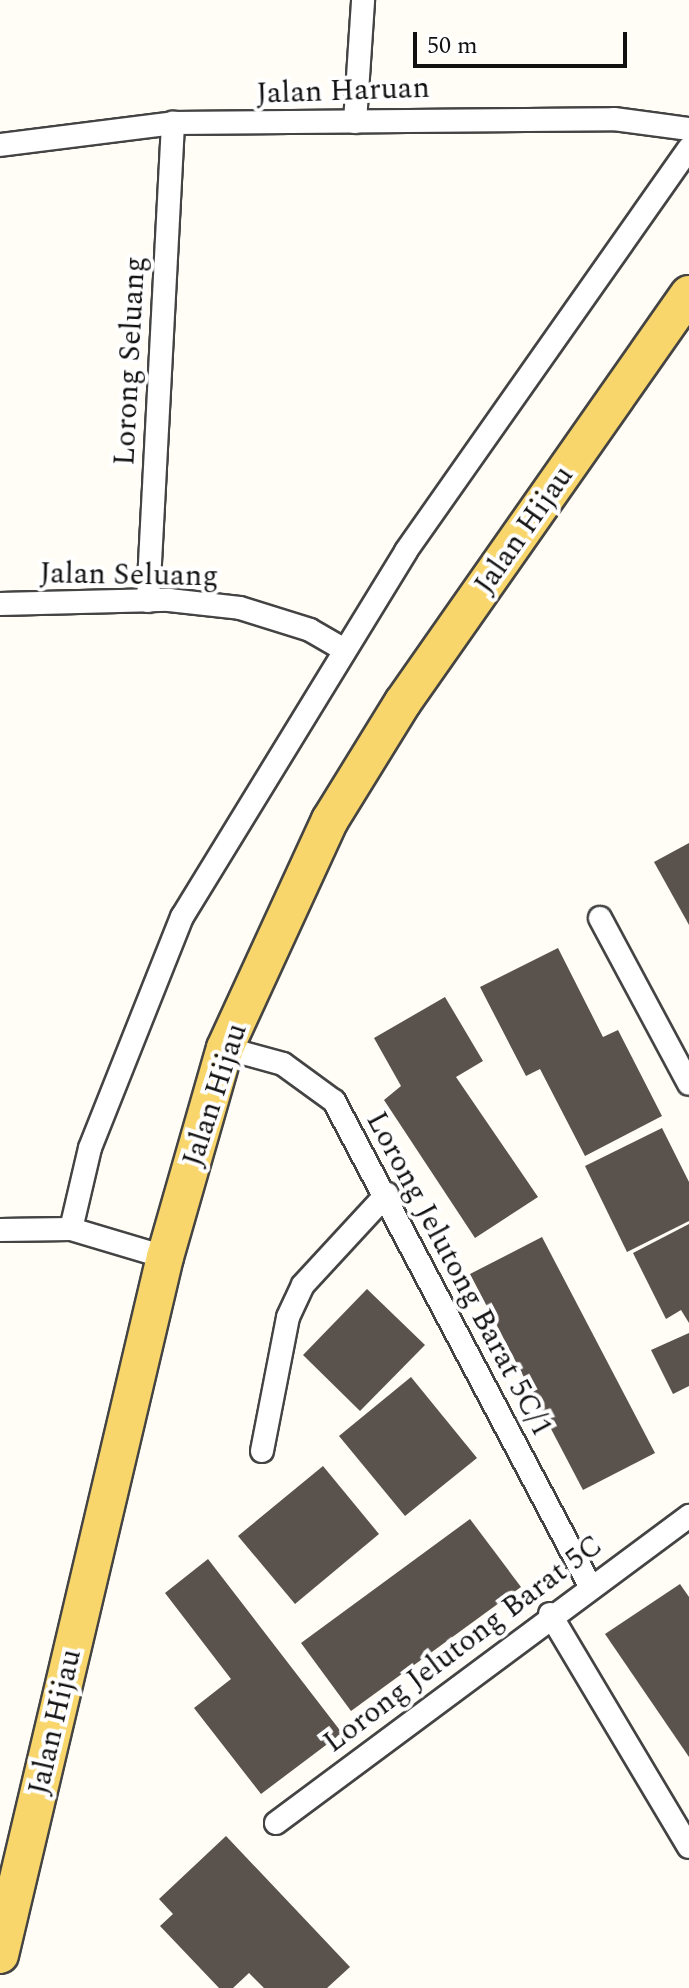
<!DOCTYPE html>
<html>
<head>
<meta charset="utf-8">
<style>
	body { margin:0 }
	#map { position:relative; width:689px; height:1988px; overflow:hidden; background:#fffdf5; font-family:Spectral,serif }
	div>[style] { position:absolute }
	.building>* { inset:0; background:#5a524d }
	.roads { filter:drop-shadow(2px 0 #444) drop-shadow(-2px 0 #444) drop-shadow(0 2px #444) drop-shadow(0 -2px #444) }
	.minor>* { height:22px; margin:-11px; padding:0 11px; transform-origin:11px; border-radius:11px; background:#fff }
	.primary>* { height:36px; margin:-18px; padding:0 18px; transform-origin:18px; border-radius:18px; background:#f9d66b }
	span { translate:-50% -50%; white-space:nowrap; text-align:center; line-height:1.15; -webkit-text-stroke:8px #fff; paint-order:stroke }
	.street-label { font-size:30px; color:#111 }
	.scale { position:absolute; left:413px; top:32px; width:214px; height:36px; box-sizing:border-box; border:4px solid #111; border-top:0; padding-left:10px; font-size:24px; line-height:28px; white-space:nowrap; color:#111; -webkit-text-stroke:6px #fff; paint-order:stroke }
</style>
</head>
<body>
<div id="map">
	<div class="building">
		<div style="clip-path:polygon(689px 843px,689px 925px,654px 862px)"></div>
		<div style="clip-path:polygon(558px 948px,603px 1037px,618px 1030px,662px 1116px,585px 1156px,540px 1069px,526px 1076px,480px 987px)"></div>
		<div style="clip-path:polygon(445px 997px,483px 1061px,456px 1077px,538px 1197px,475px 1238px,384px 1100px,401px 1086px,374px 1038px)"></div>
		<div style="clip-path:polygon(662px 1128px,689px 1182px,689px 1221px,627px 1252px,585px 1166px)"></div>
		<div style="clip-path:polygon(689px 1224px,689px 1323px,681px 1310px,666px 1319px,633px 1253px)"></div>
		<div style="clip-path:polygon(542px 1237px,655px 1453px,583px 1490px,470px 1274px)"></div>
		<div style="clip-path:polygon(367px 1289px,425px 1345px,360px 1411px,303px 1355px)"></div>
		<div style="clip-path:polygon(689px 1333px,689px 1386px,673px 1394px,651px 1350px)"></div>
		<div style="clip-path:polygon(411px 1377px,477px 1458px,405px 1516px,339px 1436px)"></div>
		<div style="clip-path:polygon(323px 1466px,379px 1534px,295px 1604px,238px 1536px)"></div>
		<div style="clip-path:polygon(470px 1519px,521px 1587px,351px 1711px,301px 1643px)"></div>
		<div style="clip-path:polygon(208px 1559px,342px 1733px,261px 1794px,194px 1708px,231px 1679px,165px 1593px)"></div>
		<div style="clip-path:polygon(680px 1584px,689px 1597px,689px 1757px,605px 1634px)"></div>
		<div style="clip-path:polygon(226px 1836px,350px 1967px,327px 1988px,264px 1988px,249px 1973px,233px 1988px,219px 1988px,160px 1926px,173px 1914px,159px 1899px)"></div>
	</div>
	<div class="roads">
		<div class="minor">
			<div style="left:355px;top:122px;width:122px;rotate:-86.2deg"></div>
			<div style="left:0;top:145px;width:174px;rotate:-7.2deg"></div>
			<div style="left:173px;top:123px;width:441px;rotate:-0.5deg"></div>
			<div style="left:614px;top:119px;width:76px;rotate:7.6deg"></div>
			<div style="left:148px;top:601px;width:479px;rotate:-87deg"></div>
			<div style="left:0;top:604px;width:169px;rotate:-1.4deg"></div>
			<div style="left:169px;top:600px;width:71px;rotate:6.4deg"></div>
			<div style="left:240px;top:608px;width:73px;rotate:17.4deg"></div>
			<div style="left:310px;top:630px;width:39px;rotate:30deg"></div>
			<div style="left:600px;top:918px;width:188px;rotate:61.8deg"></div>
			<div style="left:225px;top:1048px;width:60px;rotate:15.4deg"></div>
			<div style="left:283px;top:1064px;width:63px;rotate:36deg"></div>
			<div style="left:334px;top:1101px;width:546px;rotate:62.17deg"></div>
			<div style="left:71px;top:1229px;width:83px;rotate:-76.8deg"></div>
			<div style="left:90px;top:1148px;width:249px;rotate:-68.3deg"></div>
			<div style="left:182px;top:917px;width:429px;rotate:-58.5deg"></div>
			<div style="left:406px;top:551px;width:492px;rotate:-54.9deg"></div>
			<div style="left:0;top:1230px;width:71px;rotate:-0.8deg"></div>
			<div style="left:71px;top:1229px;width:98px;rotate:16.6deg"></div>
			<div style="left:262px;top:1451px;width:136px;rotate:-79deg"></div>
			<div style="left:288px;top:1317px;width:35px;rotate:-65deg"></div>
			<div style="left:303px;top:1285px;width:124px;rotate:-47.3deg"></div>
			<div style="left:550px;top:1614px;width:271px;rotate:59.2deg"></div>
			<div style="left:276px;top:1823px;width:515px;rotate:-36.62deg"></div>
		</div>
		<div class="primary">
			<div style="left:0;top:1955px;width:717px;rotate:-76.7deg"></div>
			<div style="left:165px;top:1257px;width:217px;rotate:-74deg"></div>
			<div style="left:225px;top:1048px;width:251px;rotate:-65.3deg"></div>
			<div style="left:330px;top:820px;width:139px;rotate:-58.3deg"></div>
			<div style="left:403px;top:702px;width:498px;rotate:-55deg"></div>
		</div>
	</div>
	<div class="street-label">
		<span style="left:343px;top:91px;rotate:-2deg">Jalan Haruan</span>
		<span style="left:130px;top:361px;rotate:-87deg">Lorong Seluang</span>
		<span style="left:524px;top:530px;rotate:-55deg">Jalan Hijau</span>
		<span style="left:129px;top:575px;rotate:1deg">Jalan Seluang</span>
		<span style="left:215px;top:1095px;rotate:-72deg">Jalan Hijau</span>
		<span style="left:459px;top:1274px;rotate:62deg">Lorong Jelutong Barat 5C/1</span>
		<span style="left:463px;top:1644px;rotate:-37deg">Lorong Jelutong Barat 5C</span>
		<span style="left:55px;top:1722px;rotate:-77deg">Jalan Hijau</span>
	</div>
	<div class="scale">50 m</div>
</div>
</body>
</html>
